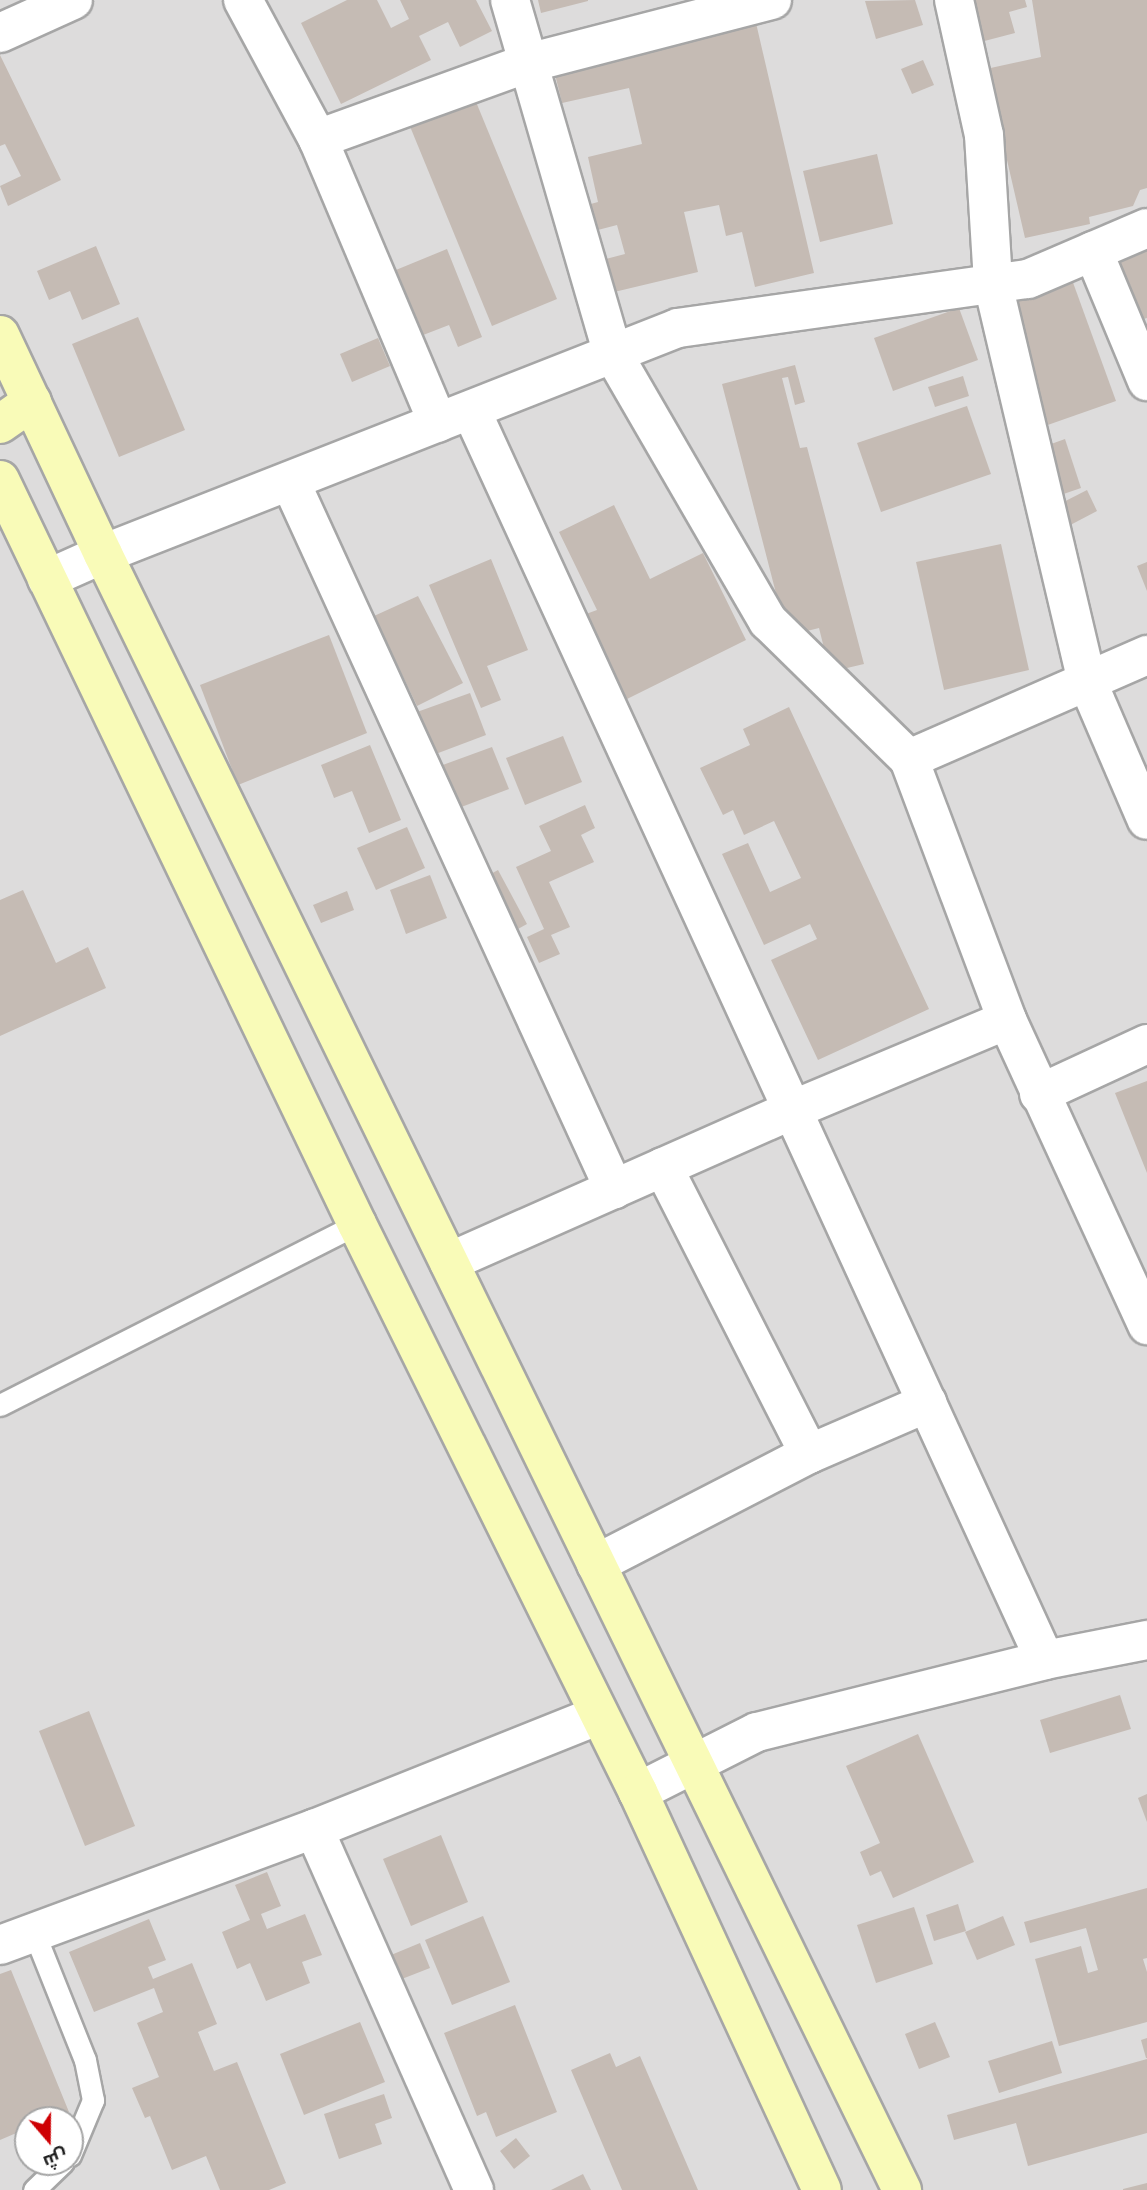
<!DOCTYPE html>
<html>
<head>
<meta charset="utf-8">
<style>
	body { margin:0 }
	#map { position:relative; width:1147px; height:2190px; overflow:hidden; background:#f0ece5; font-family:"Work Sans",Cairo,sans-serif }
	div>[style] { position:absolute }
	.residential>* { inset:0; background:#dddcdc }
	.building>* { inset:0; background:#c5bbb4 }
	.roads { filter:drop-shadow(2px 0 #a6a6a6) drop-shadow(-2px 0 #a6a6a6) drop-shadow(0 2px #a6a6a6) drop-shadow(0 -2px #a6a6a6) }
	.service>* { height:21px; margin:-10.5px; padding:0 10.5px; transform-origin:10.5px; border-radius:10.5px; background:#fff }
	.minor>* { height:38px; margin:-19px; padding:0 19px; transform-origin:19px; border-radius:19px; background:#fff }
	.tertiary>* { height:38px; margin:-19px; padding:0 19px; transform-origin:19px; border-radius:19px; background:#fff }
	.secondary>* { height:38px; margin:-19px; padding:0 19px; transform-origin:19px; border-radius:19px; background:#f9fbb8 }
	span { translate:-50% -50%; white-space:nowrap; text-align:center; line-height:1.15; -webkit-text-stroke:5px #fff; paint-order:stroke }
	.north { position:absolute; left:14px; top:2106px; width:70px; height:70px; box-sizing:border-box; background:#fff; border:2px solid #a5a5a5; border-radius:50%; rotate:160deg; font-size:19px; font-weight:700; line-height:28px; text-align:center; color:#1f1f1f }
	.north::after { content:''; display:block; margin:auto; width:24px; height:32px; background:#ce0004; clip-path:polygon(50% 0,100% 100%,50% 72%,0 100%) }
</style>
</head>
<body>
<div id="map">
	<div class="residential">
		<div style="clip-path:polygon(evenodd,0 0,1147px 0,1147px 2190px,0 2190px,0 0,28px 2120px,70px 2120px,70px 2162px,28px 2162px,28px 2120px)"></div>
	</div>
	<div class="building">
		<div style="clip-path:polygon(347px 0,377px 0,391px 28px,409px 19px,400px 0,476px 0,492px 31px,460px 47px,448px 22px,419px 36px,431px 60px,341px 104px,301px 23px)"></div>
		<div style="clip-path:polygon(538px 0,588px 0,588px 1px,541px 13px)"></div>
		<div style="clip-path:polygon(915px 0,923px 25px,876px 39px,865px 1px)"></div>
		<div style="clip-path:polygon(961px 0,1025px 0,1027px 7px,1009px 12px,1015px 33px,973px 44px)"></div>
		<div style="clip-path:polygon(1032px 0,1147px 0,1147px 188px,1140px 190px,1133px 206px,1089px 217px,1090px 224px,1025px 238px,986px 69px,1041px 57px)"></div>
		<div style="clip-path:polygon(753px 10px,814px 273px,755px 287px,742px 232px,726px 236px,719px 205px,684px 212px,698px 272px,610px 293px,602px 260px,625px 254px,617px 225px,594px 231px,587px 205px,598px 202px,588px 157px,642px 144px,629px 88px,562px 103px,551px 58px)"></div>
		<div style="clip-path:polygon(0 55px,61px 180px,8px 206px,0 186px,21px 176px,5px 144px,0 146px)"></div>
		<div style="clip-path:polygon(923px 60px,934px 85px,912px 94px,901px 69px)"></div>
		<div style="clip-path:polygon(474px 97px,557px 299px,492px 326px,409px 124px)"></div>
		<div style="clip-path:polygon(877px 154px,893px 224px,820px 242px,803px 171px)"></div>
		<div style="clip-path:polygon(1147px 240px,1147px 318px,1119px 326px,1098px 254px)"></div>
		<div style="clip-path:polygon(96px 246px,120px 304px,82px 320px,70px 291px,49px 300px,37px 271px)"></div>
		<div style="clip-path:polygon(447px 249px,482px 337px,458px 347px,449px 325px,418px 337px,391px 272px)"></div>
		<div style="clip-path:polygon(1071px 277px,1116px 401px,1042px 427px,998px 304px)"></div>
		<div style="clip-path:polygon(959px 308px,978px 360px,893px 391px,874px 338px)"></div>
		<div style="clip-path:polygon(138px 317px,185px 430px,119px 457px,72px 344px)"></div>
		<div style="clip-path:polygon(378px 338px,390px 366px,352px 382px,340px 354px)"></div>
		<div style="clip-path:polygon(795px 365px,805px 402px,795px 405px,788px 377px,782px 378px,800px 448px,807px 447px,864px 664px,830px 672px,819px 628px,787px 636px,722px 384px)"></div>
		<div style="clip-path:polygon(963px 376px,969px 396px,935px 407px,928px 387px)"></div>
		<div style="clip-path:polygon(967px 406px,991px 474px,881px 512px,857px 443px)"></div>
		<div style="clip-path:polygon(1065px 439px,1081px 488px,1046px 500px,1029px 452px)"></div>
		<div style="clip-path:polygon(1087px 490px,1097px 511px,1057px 532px,1046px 511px)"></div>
		<div style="clip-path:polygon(614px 505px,650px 579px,703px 553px,746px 640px,627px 699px,586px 614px,597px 610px,559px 532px)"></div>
		<div style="clip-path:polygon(1001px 544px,1029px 670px,944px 690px,916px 562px)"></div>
		<div style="clip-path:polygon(491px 559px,528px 650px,487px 666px,501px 700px,481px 708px,429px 585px)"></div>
		<div style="clip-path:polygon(1147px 562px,1147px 591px,1137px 566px)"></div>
		<div style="clip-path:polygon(418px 596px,463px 683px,417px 706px,374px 616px)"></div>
		<div style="clip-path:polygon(329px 635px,367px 733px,238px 785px,200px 685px)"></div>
		<div style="clip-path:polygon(470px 693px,486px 735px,433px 755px,417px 712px)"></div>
		<div style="clip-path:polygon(789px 707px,929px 1009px,818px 1060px,771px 960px,817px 939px,810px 924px,764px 945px,722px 854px,748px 843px,770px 892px,801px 878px,774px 821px,744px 835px,733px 810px,723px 815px,700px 768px,750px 745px,743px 729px)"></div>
		<div style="clip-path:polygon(563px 736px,582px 782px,525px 805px,506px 758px)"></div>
		<div style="clip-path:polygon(370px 745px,401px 820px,369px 833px,352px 791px,334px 798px,321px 765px)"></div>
		<div style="clip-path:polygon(492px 747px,509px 789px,456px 809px,440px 766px)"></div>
		<div style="clip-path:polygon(585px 805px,595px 828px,581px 835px,594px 862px,549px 882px,570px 927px,551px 935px,560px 954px,539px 963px,527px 937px,544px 929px,516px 867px,551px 851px,539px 826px)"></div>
		<div style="clip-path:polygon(407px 827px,425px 868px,376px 890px,357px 848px)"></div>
		<div style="clip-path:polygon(498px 870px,527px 924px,507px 935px,478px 881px)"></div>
		<div style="clip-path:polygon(430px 875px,447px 918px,406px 934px,390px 890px)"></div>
		<div style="clip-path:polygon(23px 890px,56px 963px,88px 947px,106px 988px,0 1036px,0 900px)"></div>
		<div style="clip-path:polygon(347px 891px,354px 910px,321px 923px,313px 905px)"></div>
		<div style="clip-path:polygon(1147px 1081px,1147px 1173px,1115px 1093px)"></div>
		<div style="clip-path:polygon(1120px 1695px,1131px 1729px,1050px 1753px,1040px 1720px)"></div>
		<div style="clip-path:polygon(89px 1711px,135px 1826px,85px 1846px,39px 1731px)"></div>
		<div style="clip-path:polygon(918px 1734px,974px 1862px,893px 1898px,881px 1871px,870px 1876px,860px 1852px,880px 1843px,846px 1766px)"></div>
		<div style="clip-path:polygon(1147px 1794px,1147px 1822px,1138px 1798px)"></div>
		<div style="clip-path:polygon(441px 1835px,468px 1902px,411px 1926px,383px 1859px)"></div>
		<div style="clip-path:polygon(267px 1872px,281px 1906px,261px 1914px,267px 1929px,305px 1914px,322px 1955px,302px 1962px,310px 1983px,266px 2001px,250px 1963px,237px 1969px,222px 1932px,250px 1920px,235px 1885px)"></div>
		<div style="clip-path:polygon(1147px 1888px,1147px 1958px,1143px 1959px,1147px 1972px,1147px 2022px,1059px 2046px,1035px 1959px,1081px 1946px,1088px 1973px,1098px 1970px,1086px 1928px,1030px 1943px,1024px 1922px)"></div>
		<div style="clip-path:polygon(958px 1904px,966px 1931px,934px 1941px,926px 1915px)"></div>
		<div style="clip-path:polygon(914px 1907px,933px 1964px,876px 1983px,857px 1925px)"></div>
		<div style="clip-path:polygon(483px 1916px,510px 1982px,452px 2005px,425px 1940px)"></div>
		<div style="clip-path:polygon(1003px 1916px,1015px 1945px,977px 1960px,965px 1932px)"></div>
		<div style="clip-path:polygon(149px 1919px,166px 1960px,148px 1967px,153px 1979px,192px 1963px,217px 2024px,198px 2032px,214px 2071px,237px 2062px,286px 2183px,269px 2190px,220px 2190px,206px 2156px,172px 2170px,150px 2116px,145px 2118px,132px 2088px,159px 2077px,137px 2023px,163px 2012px,154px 1988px,94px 2012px,69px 1952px)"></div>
		<div style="clip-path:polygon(420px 1943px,430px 1968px,389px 1984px,379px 1960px)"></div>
		<div style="clip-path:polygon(11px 1970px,69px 2112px,49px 2120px,28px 2120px,28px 2128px,0 2140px,0 1974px)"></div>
		<div style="clip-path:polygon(515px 2005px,557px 2112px,496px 2137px,486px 2112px,477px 2116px,444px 2033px)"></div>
		<div style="clip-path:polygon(360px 2022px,385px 2082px,304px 2115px,280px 2054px)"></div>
		<div style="clip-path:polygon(935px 2022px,950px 2057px,919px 2069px,905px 2034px)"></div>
		<div style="clip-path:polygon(1147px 2038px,1147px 2058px,1146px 2058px,1141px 2040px)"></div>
		<div style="clip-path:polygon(1052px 2041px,1062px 2073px,999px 2093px,988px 2061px)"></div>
		<div style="clip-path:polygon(610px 2053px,616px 2067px,640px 2056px,698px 2190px,622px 2190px,571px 2070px)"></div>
		<div style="clip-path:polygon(1147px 2059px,1147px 2133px,1028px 2166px,1016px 2123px,954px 2140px,947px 2115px)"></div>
		<div style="clip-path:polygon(384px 2094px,392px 2118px,375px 2124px,382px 2144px,339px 2159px,324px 2114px)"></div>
		<div style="clip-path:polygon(516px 2138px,530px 2156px,514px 2169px,500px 2151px)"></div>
		<div style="clip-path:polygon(583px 2174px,591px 2190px,551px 2190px)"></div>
		<div style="clip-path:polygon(1147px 2183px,1147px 2190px,1123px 2190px,1123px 2189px)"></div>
	</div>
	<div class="roads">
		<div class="service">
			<div style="left:0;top:1405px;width:400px;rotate:-26.9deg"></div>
			<div style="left:33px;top:1930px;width:140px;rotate:68.2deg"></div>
			<div style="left:85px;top:2060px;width:41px;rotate:78.7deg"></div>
			<div style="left:93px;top:2100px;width:60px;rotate:112.7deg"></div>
			<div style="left:34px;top:2190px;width:40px;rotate:-44deg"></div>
		</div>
		<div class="minor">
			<div style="left:243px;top:0;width:158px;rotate:61.7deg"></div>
			<div style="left:318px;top:139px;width:308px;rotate:67.1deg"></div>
			<div style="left:510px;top:0;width:369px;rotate:73.8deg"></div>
			<div style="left:613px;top:354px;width:309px;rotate:59.9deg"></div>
			<div style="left:768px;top:621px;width:197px;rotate:44.4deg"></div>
			<div style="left:909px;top:759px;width:279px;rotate:69.4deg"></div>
			<div style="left:1007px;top:1020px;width:336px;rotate:65.3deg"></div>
			<div style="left:954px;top:0;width:138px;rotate:77.5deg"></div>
			<div style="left:984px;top:135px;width:149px;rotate:86.5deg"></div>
			<div style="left:993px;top:284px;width:408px;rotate:76.7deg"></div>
			<div style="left:1087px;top:681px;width:151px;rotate:66.7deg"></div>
			<div style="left:0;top:33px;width:80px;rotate:-24.3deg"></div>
			<div style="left:318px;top:139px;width:223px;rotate:-19.9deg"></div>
			<div style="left:528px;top:63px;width:252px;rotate:-14.5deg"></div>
			<div style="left:1093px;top:251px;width:141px;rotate:67.4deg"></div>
			<div style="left:471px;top:410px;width:1375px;rotate:65.34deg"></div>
			<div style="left:290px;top:481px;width:779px;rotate:65.41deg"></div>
			<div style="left:47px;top:579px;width:61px;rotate:-24.1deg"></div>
			<div style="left:103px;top:554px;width:618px;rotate:-21.46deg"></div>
			<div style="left:678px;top:328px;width:353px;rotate:-8deg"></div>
			<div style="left:1028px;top:279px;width:129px;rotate:-23.2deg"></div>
			<div style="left:909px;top:759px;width:260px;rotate:-23.6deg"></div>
			<div style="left:1039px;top:1094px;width:119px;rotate:-24.8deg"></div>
			<div style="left:663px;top:1167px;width:322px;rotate:63deg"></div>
			<div style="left:449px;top:1262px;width:375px;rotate:-23.9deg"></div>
			<div style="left:792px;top:1110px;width:233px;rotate:-22.7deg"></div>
			<div style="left:596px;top:1564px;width:240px;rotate:-27.3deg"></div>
			<div style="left:809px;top:1454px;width:129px;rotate:-23.4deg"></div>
			<div style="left:314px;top:1829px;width:395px;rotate:66.1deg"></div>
			<div style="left:0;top:1945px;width:335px;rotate:-20.3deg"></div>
			<div style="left:314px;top:1829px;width:307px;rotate:-21.8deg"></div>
		</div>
		<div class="tertiary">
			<div style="left:638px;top:1792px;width:133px;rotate:-26.8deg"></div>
			<div style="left:757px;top:1732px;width:297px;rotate:-14deg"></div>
			<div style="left:1045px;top:1660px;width:104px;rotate:-11.1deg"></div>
		</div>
		<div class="secondary">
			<div style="left:0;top:335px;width:242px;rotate:64.8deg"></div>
			<div style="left:103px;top:554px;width:1821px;rotate:63.97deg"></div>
			<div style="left:0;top:424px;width:39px;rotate:-35deg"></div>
			<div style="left:0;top:480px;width:825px;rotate:64.37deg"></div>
			<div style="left:357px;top:1224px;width:634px;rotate:63.68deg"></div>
			<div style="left:638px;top:1792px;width:438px;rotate:65.2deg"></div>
		</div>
	</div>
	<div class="north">ش</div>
</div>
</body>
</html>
